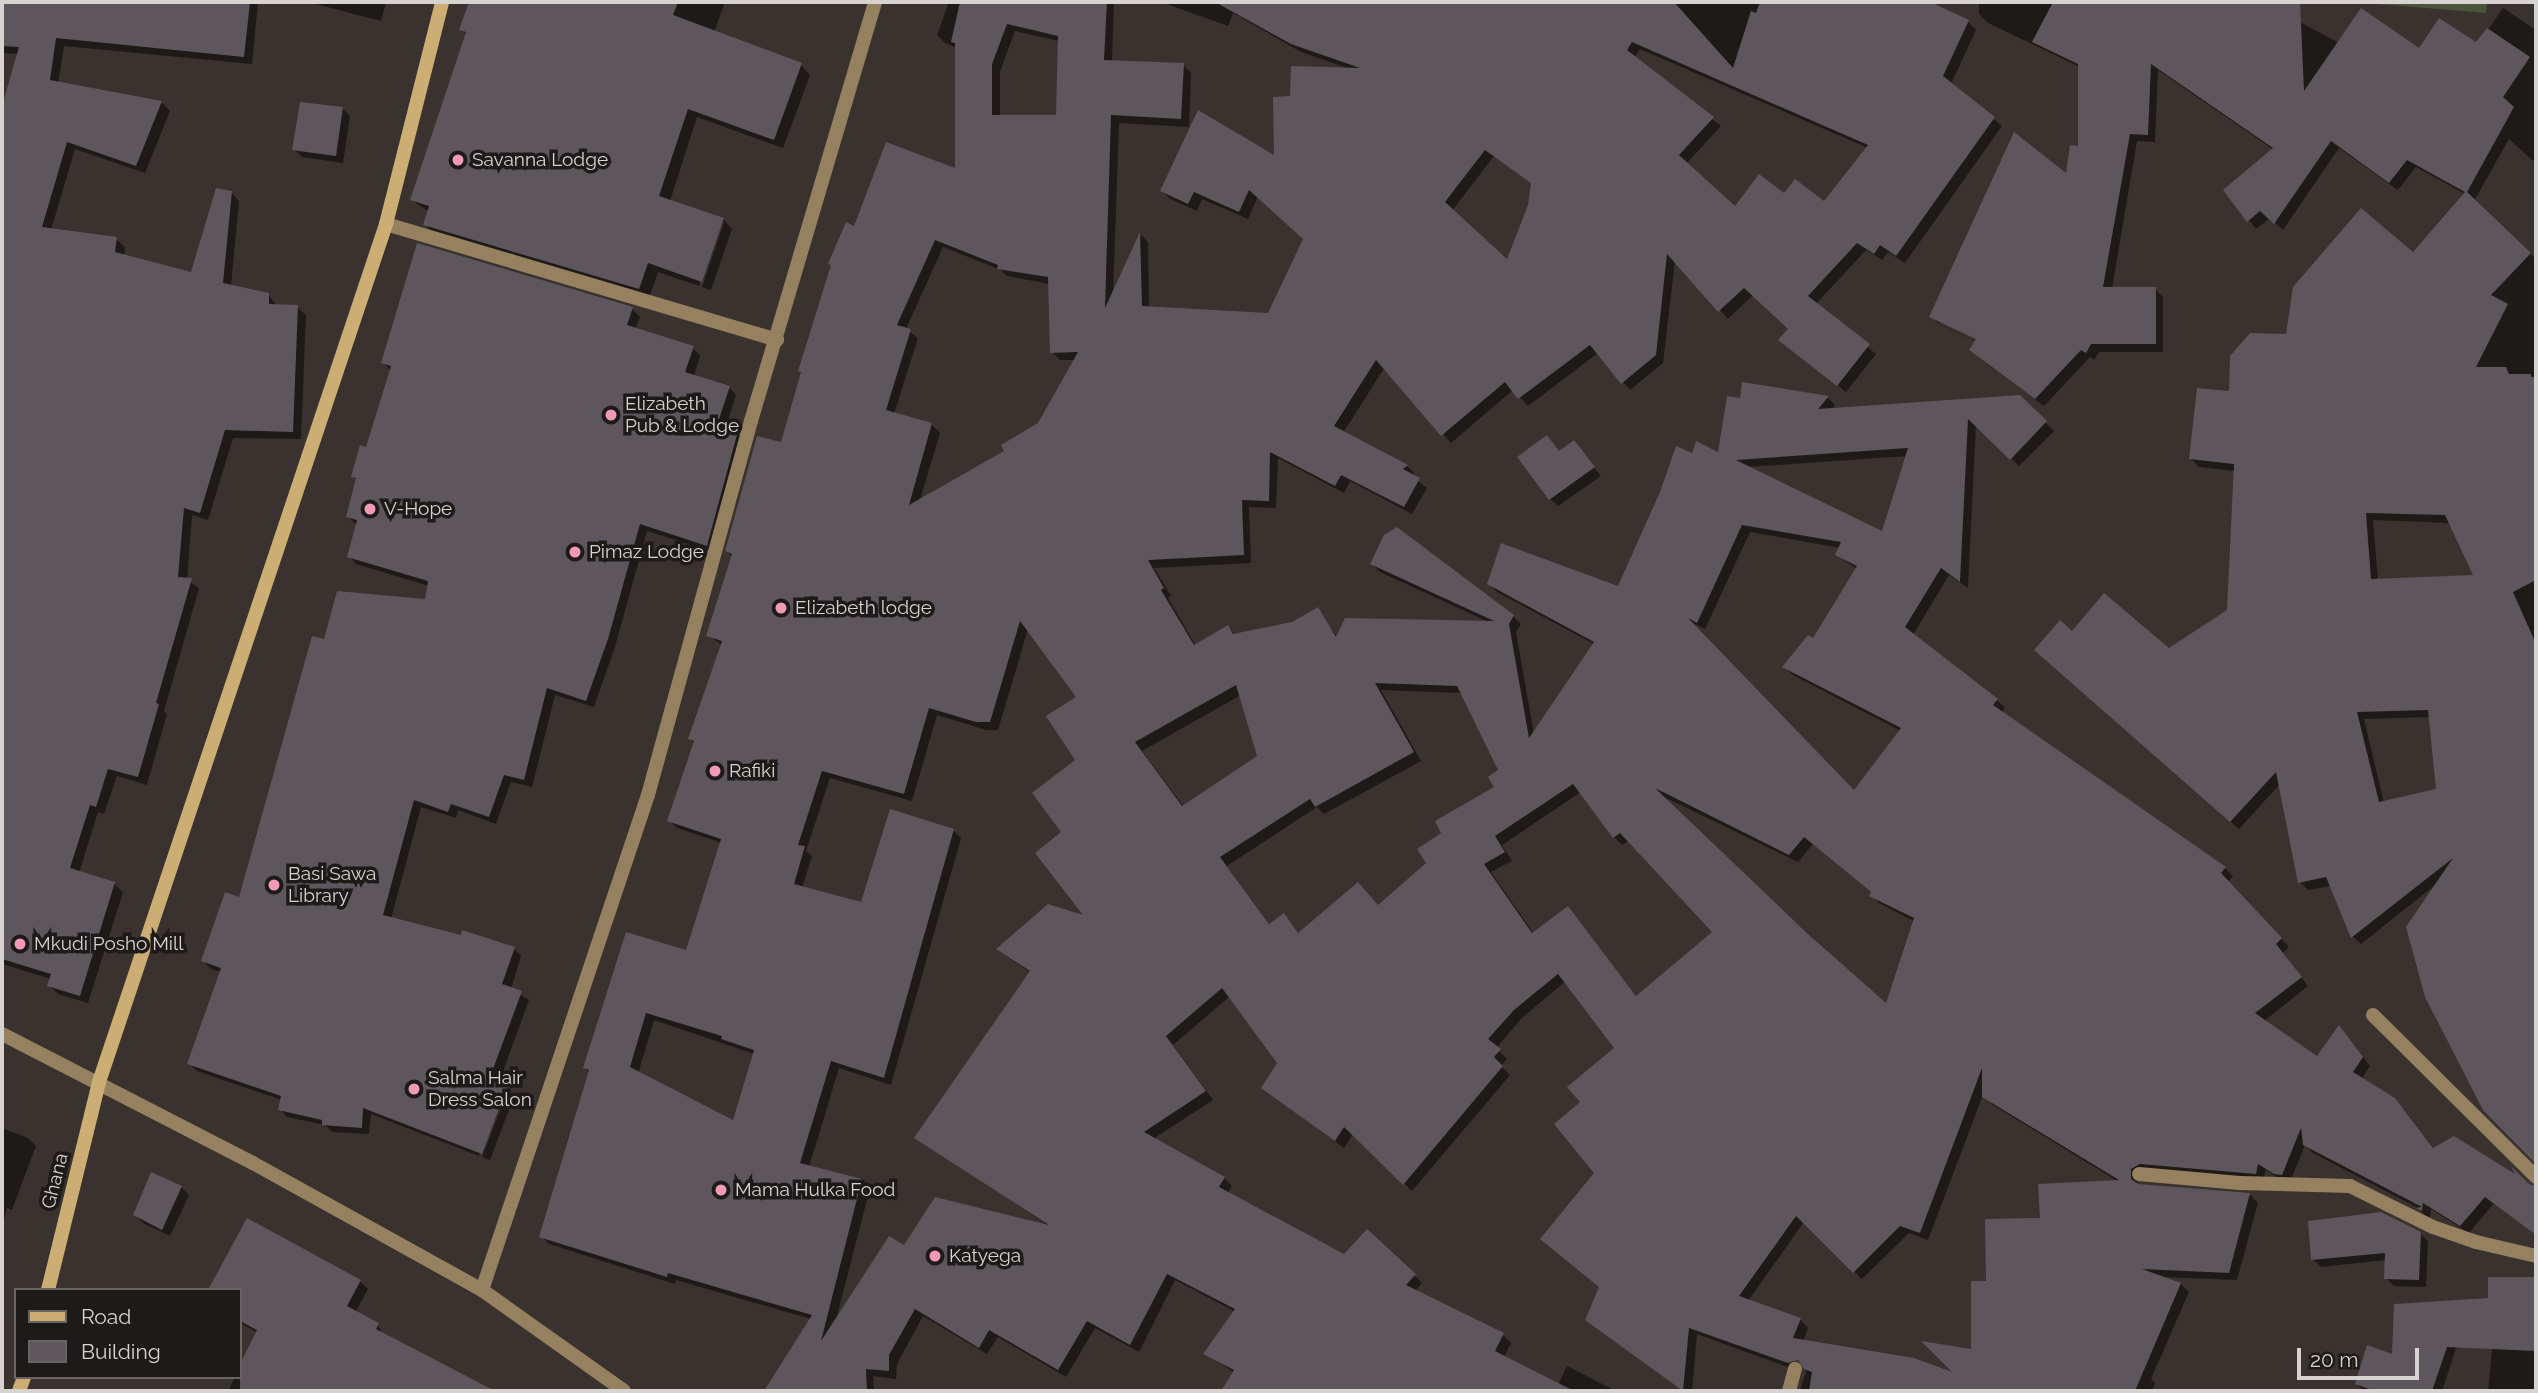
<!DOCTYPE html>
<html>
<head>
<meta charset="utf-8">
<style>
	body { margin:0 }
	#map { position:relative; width:2538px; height:1393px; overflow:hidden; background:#39322e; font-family:Raleway,sans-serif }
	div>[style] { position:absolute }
	.green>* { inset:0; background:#4a543a }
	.shadow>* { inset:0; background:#0007 }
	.building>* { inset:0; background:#5d575d }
	.street>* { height:14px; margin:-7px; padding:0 7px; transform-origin:7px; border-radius:7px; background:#95815f }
	.secondary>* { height:14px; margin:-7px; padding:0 7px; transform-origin:7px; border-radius:7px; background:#ccad74 }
	.dots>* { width:19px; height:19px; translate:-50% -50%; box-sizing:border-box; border:4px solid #1d1a19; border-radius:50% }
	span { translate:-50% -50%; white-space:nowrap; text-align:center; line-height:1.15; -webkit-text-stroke:7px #1d1a19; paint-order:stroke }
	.poi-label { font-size:19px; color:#d7d3d1 }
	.left { translate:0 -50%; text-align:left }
	.street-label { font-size:19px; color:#d7d3d1 }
	.frame { position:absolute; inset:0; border:4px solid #d7d3d1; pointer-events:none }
	.legend { position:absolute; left:14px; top:1288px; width:228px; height:91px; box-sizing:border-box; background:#1d1a19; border:2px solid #676463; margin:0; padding:9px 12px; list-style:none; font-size:21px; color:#d7d3d1 }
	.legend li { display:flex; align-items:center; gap:14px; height:35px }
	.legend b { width:35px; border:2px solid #676463 }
	.scale { position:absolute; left:2297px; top:1348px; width:122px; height:32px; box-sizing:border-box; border:4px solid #d7d3d1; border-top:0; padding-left:9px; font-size:21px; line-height:24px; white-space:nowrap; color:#d7d3d1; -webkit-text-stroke:5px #1d1a19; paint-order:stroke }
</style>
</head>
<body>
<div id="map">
	<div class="green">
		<div style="clip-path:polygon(2353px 2px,2487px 2px,2486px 13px)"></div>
	</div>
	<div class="shadow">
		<div style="clip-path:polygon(37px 2px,258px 2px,252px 64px,64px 46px,58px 84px,162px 103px,170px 111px,145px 173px,75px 149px,51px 230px,116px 239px,125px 247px,124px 256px,192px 274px,231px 192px,239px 201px,231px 286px,268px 294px,277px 306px,297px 307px,306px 315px,301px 439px,233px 438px,208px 520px,192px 515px,187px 580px,199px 588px,164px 711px,167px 714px,147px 785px,117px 776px,104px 814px,98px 812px,79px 873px,114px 884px,123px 892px,88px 1003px,58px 994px,49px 985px,51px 979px,2px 964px,2px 196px,13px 165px,2px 157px,9px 126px,2px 119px,2px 112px,19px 54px,2px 53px,2px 8px,34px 9px)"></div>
		<div style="clip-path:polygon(308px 2px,386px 2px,381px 21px)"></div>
		<div style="clip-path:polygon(471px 2px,725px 2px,714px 32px,801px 65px,810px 75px,783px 148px,697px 117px,670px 201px,723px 219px,732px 229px,711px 290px,702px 287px,724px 222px,720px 222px,699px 286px,658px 272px,649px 298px,434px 234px,425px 224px,429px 212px,412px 200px,467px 35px,462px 29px)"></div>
		<div style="clip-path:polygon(evenodd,949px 2px,1114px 2px,1112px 62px,1183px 65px,1191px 73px,1189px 127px,1119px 123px,1113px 295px,1141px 235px,1148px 242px,1149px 308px,1269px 315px,1305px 239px,1258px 196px,1248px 219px,1202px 199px,1197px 211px,1170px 199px,1162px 191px,1276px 158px,1292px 98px,1350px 69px,1301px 52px,1233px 13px,1228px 26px,1161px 2px,1552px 2px,1559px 9px,1559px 2px,1925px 2px,1968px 22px,1976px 30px,1951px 84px,2002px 126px,1905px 263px,1888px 252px,1882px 260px,1866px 250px,1816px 304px,1876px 354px,1846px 392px,1789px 348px,1790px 329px,1753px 295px,1728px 319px,1675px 260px,1663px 363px,1630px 390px,1598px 353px,1528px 406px,1513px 390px,1451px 443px,1385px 367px,1343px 433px,1407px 466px,1415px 474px,1412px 476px,1427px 488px,1412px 514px,1350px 481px,1344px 493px,1278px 458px,1276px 508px,1249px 507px,1251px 563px,1154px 568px,1171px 596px,1168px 598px,1196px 646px,1228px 627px,1236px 635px,1292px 624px,1317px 609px,1338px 638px,1491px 623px,1380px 572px,1372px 564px,1513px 616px,1521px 624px,1516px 632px,1534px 734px,1594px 644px,1497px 592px,1489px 584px,1618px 589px,1693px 455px,1720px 454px,1741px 400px,1744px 384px,1828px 398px,1835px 405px,1832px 410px,2020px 397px,2054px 431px,2019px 466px,1976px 424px,1968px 588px,1949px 575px,1913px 635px,1997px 700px,2005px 708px,2001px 713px,2225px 868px,2233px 876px,2228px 882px,2289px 947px,2283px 953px,2308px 986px,2264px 1021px,2318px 1059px,2346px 1035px,2370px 1066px,2362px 1079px,2403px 1108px,2434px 1149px,2536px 1187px,2536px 1235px,2494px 1203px,2469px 1233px,2431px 1209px,2430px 1217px,2426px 1216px,2418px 1208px,2313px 1153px,2305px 1145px,2290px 1182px,2284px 1182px,2266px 1170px,2263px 1181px,2144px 1172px,2136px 1183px,2138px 1185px,2250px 1195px,2258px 1203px,2237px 1280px,2163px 1277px,2181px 1284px,2189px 1292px,2151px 1379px,2155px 1383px,2152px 1391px,1800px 1391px,1806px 1372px,1804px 1362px,1959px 1376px,1973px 1351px,1987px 1282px,2042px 1220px,2119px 1182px,1993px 1105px,1983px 1095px,1928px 1240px,1909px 1233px,1862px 1279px,1804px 1222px,1748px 1301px,1800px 1319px,1808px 1328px,1793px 1369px,1697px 1334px,1692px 1391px,1683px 1391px,1587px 1320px,1600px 1288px,1596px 1173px,1583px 1103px,1616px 1048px,1566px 981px,1522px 1018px,1496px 1048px,1507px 1059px,1501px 1066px,1510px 1075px,1412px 1191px,1353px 1134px,1344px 1148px,1263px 1087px,1279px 1063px,1230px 996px,1173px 1045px,1213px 1100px,1153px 1139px,1224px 1178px,1232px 1186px,1228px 1193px,1344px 1256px,1414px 1275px,1422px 1283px,1415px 1291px,1503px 1335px,1511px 1343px,1504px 1357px,1558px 1385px,1567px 1366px,1616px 1391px,1223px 1391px,1235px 1373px,1206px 1354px,1236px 1312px,1175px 1280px,1139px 1352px,1095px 1328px,1066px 1377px,998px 1337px,987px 1354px,923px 1316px,897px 1364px,896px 1379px,873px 1376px,874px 1391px,770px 1391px,768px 1389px,811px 1319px,676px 1280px,675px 1284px,549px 1244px,541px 1236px,590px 1073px,585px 1068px,687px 952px,722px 843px,677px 828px,669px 820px,695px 744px,690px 739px,722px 645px,708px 635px,733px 557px,727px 551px,782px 445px,802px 373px,800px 371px,855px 228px,957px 171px,957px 48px,945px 43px,937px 35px,949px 2px,1015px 31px,1059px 41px,1057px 117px,1000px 117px,1000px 72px,1015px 31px,949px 2px,1640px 49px,1868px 148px,1824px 204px,1735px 208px,1686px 164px,1721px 126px,1634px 58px,1640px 49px,949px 2px,1494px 156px,1533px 184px,1530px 206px,1508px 262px,1452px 211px,1494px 156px,949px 2px,943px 247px,1001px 270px,1007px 276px,1050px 284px,1052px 352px,1060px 360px,1076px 360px,1039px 425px,1006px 451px,920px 500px,940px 433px,932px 425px,894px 414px,918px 338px,906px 329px,943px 247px,949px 2px,1908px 456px,1883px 534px,1747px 467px,1908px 456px,949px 2px,1750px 532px,1841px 548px,1837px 555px,1857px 569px,1813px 641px,1785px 667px,1793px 675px,1901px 731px,1854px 793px,1691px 622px,1705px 629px,1750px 532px,949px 2px,1028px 629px,1079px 697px,1078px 760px,1064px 832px,1088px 918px,998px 950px,1031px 973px,917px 1138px,1049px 1226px,904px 1247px,836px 1320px,870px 1188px,861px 1180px,809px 1167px,839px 1068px,891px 1085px,961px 838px,953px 830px,863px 904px,802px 888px,812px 856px,806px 851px,830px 778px,912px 801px,937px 715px,986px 730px,998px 730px,1028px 629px,949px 2px,1381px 690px,1463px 693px,1500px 771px,1496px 787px,1444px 833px,1429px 864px,1379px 907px,1299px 934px,1283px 916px,1270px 925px,1227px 866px,1317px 807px,1324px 814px,1421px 761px,1381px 690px,949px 2px,1241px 695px,1259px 757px,1184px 807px,1142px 751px,1241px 695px,949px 2px,1581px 792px,1614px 837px,1622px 845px,1629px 840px,1715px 933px,1637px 997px,1568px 908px,1534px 934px,1491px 872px,1512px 861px,1502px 845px,1581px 792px,949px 2px,1658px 794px,1798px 862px,1813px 844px,1872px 893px,1879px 903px,1914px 921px,1887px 1007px,1658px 794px,949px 2px,654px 1020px,754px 1054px,734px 1122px,638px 1074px,654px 1020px)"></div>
		<div style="clip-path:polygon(evenodd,1979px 2px,2233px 2px,2234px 21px,2285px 14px,2339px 43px,2420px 50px,2477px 45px,2503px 8px,2536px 30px,2536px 157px,2533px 161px,2509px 139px,2474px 201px,2536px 259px,2536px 1161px,2484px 1109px,2434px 886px,2361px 944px,2353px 937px,2331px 886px,2308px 890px,2300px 882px,2280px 784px,2239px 829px,2044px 658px,2072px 634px,2169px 650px,2229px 610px,2235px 471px,2199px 467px,2191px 459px,2230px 393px,2288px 336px,2413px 255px,2465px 194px,2416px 167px,2398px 190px,2339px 148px,2283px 230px,2270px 218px,2256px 229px,2225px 190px,2274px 150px,2158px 70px,2155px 142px,2137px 141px,2112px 289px,2155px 289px,2163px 297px,2163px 352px,2099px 352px,2094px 360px,2090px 357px,2044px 406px,1979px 358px,1977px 342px,1940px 325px,1932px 317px,2067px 176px,2080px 148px,2080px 67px,1988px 23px,1979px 14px,1979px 2px,1939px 320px,1985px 342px,1984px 345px,1939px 324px,1939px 320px,1979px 2px,2373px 520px,2450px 523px,2475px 576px,2378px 580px,2373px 520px,1979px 2px,2431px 717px,2438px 790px,2384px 803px,2364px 719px,2431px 717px)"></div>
		<div style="clip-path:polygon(342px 108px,350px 116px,343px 163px,302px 157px,294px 149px)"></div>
		<div style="clip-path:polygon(632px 309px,640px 317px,635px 330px,693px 348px,700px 356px,694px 376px,729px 387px,736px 395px,725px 429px,737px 433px,745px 440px,714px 552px,647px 531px,615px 647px,594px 707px,555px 695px,532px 787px,511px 782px,496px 824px,458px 810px,456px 818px,421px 807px,391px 919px,514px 949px,521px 956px,511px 989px,529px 1000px,498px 1085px,508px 1090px,504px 1090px,479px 1156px,371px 1114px,369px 1134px,332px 1132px,325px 1125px,287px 1117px,280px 1109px,282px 1100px,197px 1071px,189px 1063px,221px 972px,211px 969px,203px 961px,240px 899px,325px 641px,426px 601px,429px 586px,356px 564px,349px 556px,357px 525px,348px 517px,357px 480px,353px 476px,367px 449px,390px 370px,383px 362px)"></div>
		<div style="clip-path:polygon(1574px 442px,1601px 476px,1558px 506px,1550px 499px,1560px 452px)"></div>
		<div style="clip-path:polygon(508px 1090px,514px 1096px,490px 1160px,482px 1157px)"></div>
		<div style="clip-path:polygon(2px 1128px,28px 1138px,36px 1146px,12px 1210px,7px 1208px,2px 1227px)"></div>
		<div style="clip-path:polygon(181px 1187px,189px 1195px,170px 1236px,143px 1223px,135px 1215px)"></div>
		<div style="clip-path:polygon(248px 1221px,360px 1281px,368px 1289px,355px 1313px,377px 1325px,384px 1335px,464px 1381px,455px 1391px,228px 1391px,235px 1377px,240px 1377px,240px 1368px,258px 1333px,240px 1323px,240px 1290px)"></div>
		<div style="clip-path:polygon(2420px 1233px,2428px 1241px,2426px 1287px,2394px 1286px,2386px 1278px,2386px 1260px,2321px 1267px,2313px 1259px)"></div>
		<div style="clip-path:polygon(2499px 1279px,2530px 1279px,2536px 1285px,2536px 1391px,2488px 1391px)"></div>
		<div style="clip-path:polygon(2469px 1309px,2442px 1391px,2364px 1391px,2357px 1384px,2393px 1356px)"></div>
	</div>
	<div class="building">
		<div style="clip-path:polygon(2px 2px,250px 2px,244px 57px,56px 38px,50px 80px,162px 101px,136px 166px,67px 142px,42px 227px,117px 237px,115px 252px,191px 272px,216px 188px,232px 191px,223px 283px,269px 293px,269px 304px,298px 305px,293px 432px,225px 430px,200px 513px,184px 508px,178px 577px,192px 578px,156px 703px,159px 704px,138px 777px,108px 769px,96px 807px,90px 805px,70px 868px,115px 882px,80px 996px,47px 986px,51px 974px,2px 959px,2px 106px,19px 47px,2px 46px)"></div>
		<div style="clip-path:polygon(469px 2px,678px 2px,673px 15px,802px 63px,774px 140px,688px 109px,659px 196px,724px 218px,702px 282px,648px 263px,639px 289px,423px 225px,429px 206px,410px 200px,466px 32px,459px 30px)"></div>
		<div style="clip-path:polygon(evenodd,960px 2px,1107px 2px,1104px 60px,1184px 63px,1181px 119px,1111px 115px,1105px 308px,1140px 232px,1142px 306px,1268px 313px,1303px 239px,1249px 190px,1239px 212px,1194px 192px,1188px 204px,1160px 191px,1198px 110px,1274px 155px,1273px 97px,1290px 96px,1291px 66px,1360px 68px,1291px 44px,1215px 2px,1674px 2px,1733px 68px,1751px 11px,1756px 13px,1760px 2px,1930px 2px,1969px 20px,1943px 76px,1995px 117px,1896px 256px,1880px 245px,1874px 254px,1857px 243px,1808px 296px,1870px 344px,1837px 386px,1778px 340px,1788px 329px,1744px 288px,1718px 312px,1667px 254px,1656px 355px,1621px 384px,1590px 345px,1518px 399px,1505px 382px,1441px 436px,1376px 360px,1334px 426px,1408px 465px,1403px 469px,1420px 478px,1404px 507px,1341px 475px,1335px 486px,1270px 452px,1269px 501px,1242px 500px,1244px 555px,1148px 560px,1164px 588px,1161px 590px,1194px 645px,1228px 625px,1233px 634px,1292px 622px,1318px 607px,1336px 637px,1345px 618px,1494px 621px,1370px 564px,1384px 535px,1397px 527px,1514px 615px,1509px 624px,1529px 738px,1594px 642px,1487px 584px,1501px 543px,1618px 586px,1660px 492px,1676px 446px,1692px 453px,1696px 441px,1718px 452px,1727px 396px,1740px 398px,1742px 382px,1829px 396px,1818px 409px,2020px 395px,2047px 421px,2010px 460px,1968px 419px,1960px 582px,1941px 568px,1905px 627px,1998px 699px,1993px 705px,2226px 867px,2221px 873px,2282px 938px,2276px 944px,2302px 977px,2255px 1013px,2317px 1056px,2339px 1025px,2363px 1057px,2353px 1072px,2395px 1098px,2433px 1148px,2454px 1136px,2515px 1174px,2511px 1166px,2529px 1184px,2536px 1186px,2536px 1235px,2485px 1197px,2460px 1226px,2423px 1203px,2422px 1211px,2416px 1208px,2422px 1207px,2303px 1145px,2301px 1128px,2282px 1175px,2274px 1174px,2258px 1164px,2256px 1174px,2140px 1164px,2131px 1169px,2131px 1179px,2138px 1184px,2250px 1193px,2229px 1273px,2142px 1269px,2181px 1283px,2135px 1391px,1809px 1391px,1812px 1372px,1804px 1369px,1798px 1360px,1788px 1363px,1689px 1328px,1683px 1391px,1585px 1320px,1599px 1287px,1540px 1239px,1594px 1173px,1554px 1124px,1580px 1102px,1567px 1087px,1614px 1048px,1558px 974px,1514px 1010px,1488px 1039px,1501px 1049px,1494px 1057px,1503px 1066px,1403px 1185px,1344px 1127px,1335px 1141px,1261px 1088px,1277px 1063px,1222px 988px,1166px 1036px,1206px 1091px,1144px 1132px,1225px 1177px,1219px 1187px,1344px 1254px,1367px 1229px,1416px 1274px,1406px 1285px,1504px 1333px,1495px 1351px,1574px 1391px,1221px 1391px,1234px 1370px,1203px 1354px,1235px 1309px,1167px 1274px,1130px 1345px,1087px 1321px,1058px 1370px,989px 1330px,979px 1348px,915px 1309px,889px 1355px,889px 1371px,866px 1369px,867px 1391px,764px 1391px,812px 1315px,668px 1273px,667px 1277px,539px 1237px,589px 1070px,583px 1068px,626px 932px,686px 950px,721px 839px,667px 821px,694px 741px,688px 739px,722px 641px,706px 636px,732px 554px,725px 551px,757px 436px,781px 442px,801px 372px,798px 371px,831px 265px,828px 264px,846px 222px,854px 226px,886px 142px,955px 168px,955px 43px,951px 42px,960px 2px,1007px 24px,1058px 36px,1056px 115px,992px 115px,992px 64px,1007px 24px,960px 2px,1632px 42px,1728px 84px,1868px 145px,1824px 201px,1795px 179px,1784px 193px,1759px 174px,1735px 206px,1679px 155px,1714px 117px,1627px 50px,1632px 42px,960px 2px,1485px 150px,1531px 183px,1528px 205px,1507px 259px,1445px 202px,1485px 150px,960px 2px,935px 240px,998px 265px,997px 269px,1048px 277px,1050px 353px,1078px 352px,1038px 423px,1001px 445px,1004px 451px,909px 505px,932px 423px,886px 410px,911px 329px,897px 325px,935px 240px,960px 2px,1908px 448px,1882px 531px,1736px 460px,1908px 448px,960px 2px,1742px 525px,1841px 542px,1835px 555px,1857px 566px,1813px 638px,1808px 635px,1782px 667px,1901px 728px,1854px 790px,1688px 618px,1697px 623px,1742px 525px,960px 2px,1020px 621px,1076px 697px,1046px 716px,1075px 760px,1032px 793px,1061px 832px,1035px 853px,1083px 915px,1048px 904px,996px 949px,1030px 971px,914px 1138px,1049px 1225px,935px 1197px,904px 1245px,889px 1236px,821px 1341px,862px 1179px,800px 1163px,831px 1061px,884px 1078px,954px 829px,890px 809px,861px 902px,794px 884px,805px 846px,798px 845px,822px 771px,904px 794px,929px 708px,976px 722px,990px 722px,1020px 621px,960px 2px,1375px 683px,1457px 686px,1498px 770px,1488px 777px,1494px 787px,1435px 821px,1441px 833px,1417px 849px,1426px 863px,1378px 905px,1358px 882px,1298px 933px,1284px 913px,1269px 924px,1220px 857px,1310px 799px,1315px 807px,1414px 752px,1375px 683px,960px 2px,1236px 685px,1257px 756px,1182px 806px,1135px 742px,1236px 685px,960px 2px,1573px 784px,1613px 838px,1620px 833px,1712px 932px,1636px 996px,1568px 906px,1532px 933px,1484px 864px,1505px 852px,1495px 836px,1573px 784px,960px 2px,1655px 788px,1789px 855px,1804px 837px,1871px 892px,1869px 896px,1914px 918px,1886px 1003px,1808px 934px,1655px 788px,960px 2px,646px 1013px,722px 1036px,721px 1039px,754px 1050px,733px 1120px,630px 1067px,646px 1013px,960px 2px,1982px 1068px,1982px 1097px,2119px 1180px,2038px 1184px,2040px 1218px,1985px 1219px,1986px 1281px,1971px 1281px,1971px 1349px,1921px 1341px,1952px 1372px,1914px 1358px,1793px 1338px,1801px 1318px,1739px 1296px,1796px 1216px,1853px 1273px,1900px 1226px,1920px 1233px,1982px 1068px)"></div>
		<div style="clip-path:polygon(evenodd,2053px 2px,2300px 2px,2304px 91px,2361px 8px,2419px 48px,2439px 18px,2476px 42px,2487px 28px,2530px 57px,2503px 97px,2514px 107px,2467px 192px,2531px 253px,2491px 295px,2508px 304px,2476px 367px,2506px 367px,2509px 374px,2531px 374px,2531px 377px,2536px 377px,2536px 580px,2513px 592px,2536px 644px,2536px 1164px,2483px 1110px,2425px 997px,2406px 927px,2453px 858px,2351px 938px,2326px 877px,2298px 883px,2276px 772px,2230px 822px,2034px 650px,2060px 620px,2072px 631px,2104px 593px,2169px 648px,2227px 610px,2234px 464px,2189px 459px,2197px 388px,2229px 391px,2230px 356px,2250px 333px,2286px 334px,2293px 287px,2361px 208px,2413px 252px,2465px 192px,2407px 160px,2389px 183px,2331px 141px,2274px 224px,2260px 211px,2247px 222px,2223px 190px,2273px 148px,2151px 64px,2148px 135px,2130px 134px,2103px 287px,2156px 287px,2156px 344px,2091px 344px,2086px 353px,2081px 350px,2035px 399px,1969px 350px,1976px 339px,1929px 317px,2014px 132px,2066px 173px,2070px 145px,2078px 146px,2078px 64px,2032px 42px,2053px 2px,2366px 513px,2445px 515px,2473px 575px,2371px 579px,2366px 513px,2053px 2px,2428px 710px,2436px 789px,2379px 802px,2357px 712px,2428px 710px)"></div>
		<div style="clip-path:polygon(300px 102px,343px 107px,336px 156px,292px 150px)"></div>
		<div style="clip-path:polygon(417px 243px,633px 307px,627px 325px,694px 346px,685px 372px,730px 386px,717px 425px,738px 431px,707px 546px,640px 524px,608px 639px,586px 701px,547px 688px,524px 780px,504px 775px,489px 817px,451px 804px,448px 812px,414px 800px,383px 915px,461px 935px,462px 930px,515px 947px,502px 984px,522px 991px,489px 1080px,507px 1087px,482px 1154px,363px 1108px,362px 1128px,322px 1125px,322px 1120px,278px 1110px,281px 1096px,187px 1064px,221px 968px,201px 961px,225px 892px,239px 897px,312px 636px,324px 639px,337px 591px,425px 599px,428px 581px,347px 557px,357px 520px,346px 517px,356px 478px,351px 477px,360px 445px,366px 447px,391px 366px,381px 363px)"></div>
		<div style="clip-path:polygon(1547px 435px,1559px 451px,1574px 440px,1595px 467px,1549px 500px,1517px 457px)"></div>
		<div style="clip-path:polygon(151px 1172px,182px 1186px,162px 1230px,133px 1215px)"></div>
		<div style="clip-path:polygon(2381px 1212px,2421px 1232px,2419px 1280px,2384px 1279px,2385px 1253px,2311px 1260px,2308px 1221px)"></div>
		<div style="clip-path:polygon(247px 1218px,361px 1280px,347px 1306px,379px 1323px,376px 1329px,495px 1391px,240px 1391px,240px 1364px,257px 1330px,240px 1321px,240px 1290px,208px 1290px)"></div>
		<div style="clip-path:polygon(2488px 1277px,2536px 1277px,2536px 1351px,2447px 1347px,2432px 1391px,2375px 1391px,2355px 1384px,2367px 1345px,2392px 1354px,2394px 1304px,2488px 1298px)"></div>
	</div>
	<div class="street">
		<div style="left:386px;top:224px;width:408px;rotate:16.5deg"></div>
		<div style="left:2373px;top:1015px;width:230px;rotate:44.8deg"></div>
		<div style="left:2px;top:1034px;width:282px;rotate:27.2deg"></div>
		<div style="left:253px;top:1163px;width:262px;rotate:29deg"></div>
		<div style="left:482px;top:1290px;width:174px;rotate:35.4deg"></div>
		<div style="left:2139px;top:1174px;width:101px;rotate:5.1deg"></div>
		<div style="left:2240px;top:1183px;width:110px;rotate:1.6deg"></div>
		<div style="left:2350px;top:1186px;width:93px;rotate:26.3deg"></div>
		<div style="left:2433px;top:1227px;width:46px;rotate:19.2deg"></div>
		<div style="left:2476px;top:1242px;width:62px;rotate:13.1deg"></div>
		<div style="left:482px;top:1290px;width:522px;rotate:-71.46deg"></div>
		<div style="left:648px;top:795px;width:388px;rotate:-74.6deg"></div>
		<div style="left:751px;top:421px;width:437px;rotate:-73.5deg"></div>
		<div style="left:1789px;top:1391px;width:23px;rotate:-75deg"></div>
	</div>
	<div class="secondary">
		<div style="left:48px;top:1290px;width:214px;rotate:-76.2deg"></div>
		<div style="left:99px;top:1082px;width:905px;rotate:-71.5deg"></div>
		<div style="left:386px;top:224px;width:229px;rotate:-75.8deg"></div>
		<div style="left:19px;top:1391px;width:15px;rotate:-70deg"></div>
	</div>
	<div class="dots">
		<div style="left:458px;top:160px;background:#f09ab5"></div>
		<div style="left:611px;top:415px;background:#f09ab5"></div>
		<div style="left:370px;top:509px;background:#f09ab5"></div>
		<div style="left:575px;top:552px;background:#f09ab5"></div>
		<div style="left:781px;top:608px;background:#f09ab5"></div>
		<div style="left:715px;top:771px;background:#f09ab5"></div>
		<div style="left:274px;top:885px;background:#f09ab5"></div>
		<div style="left:20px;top:944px;background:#f09ab5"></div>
		<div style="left:414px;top:1089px;background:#f09ab5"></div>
		<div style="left:721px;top:1190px;background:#f09ab5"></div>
		<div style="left:935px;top:1256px;background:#f09ab5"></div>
	</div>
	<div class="poi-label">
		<span class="left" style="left:472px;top:160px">Savanna Lodge</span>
		<span class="left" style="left:625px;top:415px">Elizabeth<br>Pub &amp; Lodge</span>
		<span class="left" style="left:384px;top:509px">V-Hope</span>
		<span class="left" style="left:589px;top:552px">Pimaz Lodge</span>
		<span class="left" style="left:795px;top:608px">Elizabeth lodge</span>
		<span class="left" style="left:729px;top:771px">Rafiki</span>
		<span class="left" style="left:288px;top:885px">Basi Sawa<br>Library</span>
		<span class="left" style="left:34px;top:944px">Mkudi Posho Mill</span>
		<span class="left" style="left:428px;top:1089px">Salma Hair<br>Dress Salon</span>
		<span class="left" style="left:735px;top:1190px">Mama Hulka Food</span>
		<span class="left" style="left:949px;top:1256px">Katyega</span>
	</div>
	<div class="street-label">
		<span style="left:55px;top:1181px;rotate:-76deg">Ghana</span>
	</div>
	<div class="frame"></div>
	<ul class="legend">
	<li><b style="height:9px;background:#ccad74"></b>Road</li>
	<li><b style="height:19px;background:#5d575d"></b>Building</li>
	</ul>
	<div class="scale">20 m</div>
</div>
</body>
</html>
